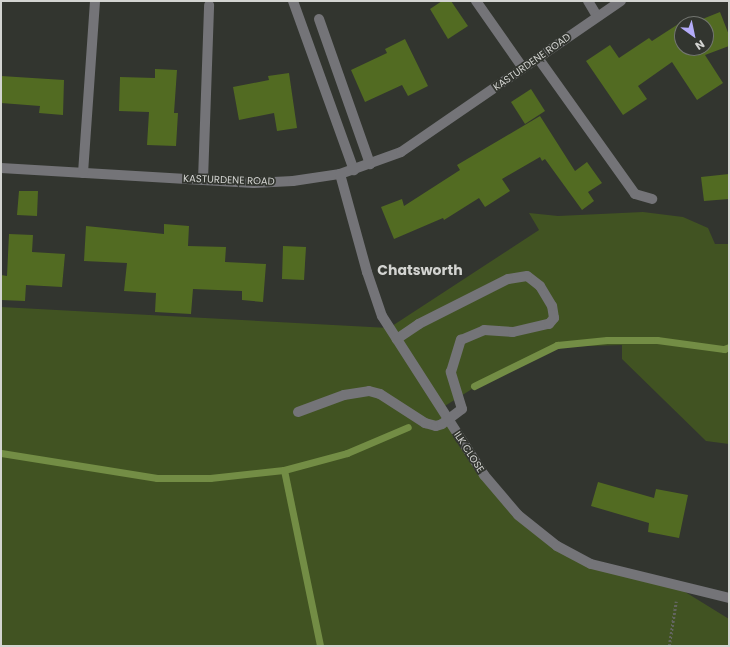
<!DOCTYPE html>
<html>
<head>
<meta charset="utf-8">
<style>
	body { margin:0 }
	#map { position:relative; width:730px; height:647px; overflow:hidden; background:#32352f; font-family:Poppins,sans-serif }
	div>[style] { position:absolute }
	.green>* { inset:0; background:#415322 }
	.stream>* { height:7px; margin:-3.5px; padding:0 3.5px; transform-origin:3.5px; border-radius:3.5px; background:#738d45 }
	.building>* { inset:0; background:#526b22 }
	.path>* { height:2.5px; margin-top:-1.25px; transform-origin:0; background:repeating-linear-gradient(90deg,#636560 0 2px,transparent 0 4px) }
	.minor>* { height:10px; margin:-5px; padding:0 5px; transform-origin:5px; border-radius:5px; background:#747478 }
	span { translate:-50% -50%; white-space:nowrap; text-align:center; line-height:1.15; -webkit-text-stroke:3.5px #32352f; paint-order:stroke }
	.street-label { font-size:10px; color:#d3d4d1 }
	.district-label { font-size:14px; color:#d3d4d1; font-weight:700 }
	.frame { position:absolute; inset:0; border:2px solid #d3d4d1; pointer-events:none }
	.north { position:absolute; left:674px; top:16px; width:40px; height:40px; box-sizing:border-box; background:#32352f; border:1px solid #727570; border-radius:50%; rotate:147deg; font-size:11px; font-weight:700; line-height:16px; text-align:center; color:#d3d4d1 }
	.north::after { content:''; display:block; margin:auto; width:14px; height:18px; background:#b4acf9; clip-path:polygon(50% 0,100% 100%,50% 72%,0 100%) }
</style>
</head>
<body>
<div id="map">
	<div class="green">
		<div style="clip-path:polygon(643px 212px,683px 217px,708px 228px,715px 244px,729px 244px,729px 444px,706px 441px,622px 359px,622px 345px,557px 347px,472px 389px,440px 409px,481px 476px,553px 548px,682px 590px,729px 619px,729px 646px,1px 646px,1px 307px,389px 328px,539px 230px,529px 213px,558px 216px)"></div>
	</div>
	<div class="stream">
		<div style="left:474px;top:386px;width:93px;rotate:-26.3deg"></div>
		<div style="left:557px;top:345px;width:50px;rotate:-5.7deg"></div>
		<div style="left:607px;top:340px;width:50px"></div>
		<div style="left:657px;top:340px;width:68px;rotate:7.7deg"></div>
		<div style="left:724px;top:349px;width:5px;rotate:-22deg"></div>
		<div style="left:1px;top:453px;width:158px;rotate:9.1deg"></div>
		<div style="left:157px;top:478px;width:53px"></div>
		<div style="left:210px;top:478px;width:74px;rotate:-6.2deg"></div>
		<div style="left:284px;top:470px;width:65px;rotate:-15.1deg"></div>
		<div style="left:347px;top:453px;width:66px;rotate:-23.1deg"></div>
		<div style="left:284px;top:470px;width:180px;rotate:78.4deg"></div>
	</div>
	<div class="building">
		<div style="clip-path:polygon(442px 1px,451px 1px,468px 26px,448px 39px,430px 9px)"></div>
		<div style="clip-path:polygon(720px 12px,729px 35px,729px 46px,705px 55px,723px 83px,697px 100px,672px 62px,638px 86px,647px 99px,623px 115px,586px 61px,610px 45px,619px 58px,649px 38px,652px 41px,683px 21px,685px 24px,682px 24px,682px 48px,706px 48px,706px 24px,690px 24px)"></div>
		<div style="clip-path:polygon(405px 39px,428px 86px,408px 96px,402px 85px,365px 102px,351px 70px,387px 53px,385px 49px)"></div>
		<div style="clip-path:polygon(155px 69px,177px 70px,174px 113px,178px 113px,176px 146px,147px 145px,149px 112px,119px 111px,120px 77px,155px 78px)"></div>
		<div style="clip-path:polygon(289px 73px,297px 128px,277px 131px,274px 113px,239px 120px,233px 87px,269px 80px,268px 76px)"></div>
		<div style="clip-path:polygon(1px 76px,64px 80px,63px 115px,39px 113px,40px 106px,1px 103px)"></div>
		<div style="clip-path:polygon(531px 89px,545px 111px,525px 124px,511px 102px)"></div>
		<div style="clip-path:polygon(540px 116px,575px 171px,587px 162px,602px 183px,588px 192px,594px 201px,582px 210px,545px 159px,542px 161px,540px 157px,502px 179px,510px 191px,485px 207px,479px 198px,444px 220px,443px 218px,394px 239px,381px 207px,402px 199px,404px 206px,460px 170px,457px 165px)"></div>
		<div style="clip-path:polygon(729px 174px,729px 199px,704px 201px,701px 177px)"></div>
		<div style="clip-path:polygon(19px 191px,38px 191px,37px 216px,17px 215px)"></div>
		<div style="clip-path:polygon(164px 224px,189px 226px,188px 246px,226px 247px,225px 262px,266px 264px,263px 302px,242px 300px,242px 291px,193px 289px,191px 314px,155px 312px,156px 293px,124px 291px,127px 263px,84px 261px,86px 226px,164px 234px)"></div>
		<div style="clip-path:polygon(9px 234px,33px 235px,32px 252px,65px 254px,62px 287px,26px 285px,25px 301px,1px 300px,1px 275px,7px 276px)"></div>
		<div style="clip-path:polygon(283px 246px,306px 247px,304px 280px,282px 279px)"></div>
		<div style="clip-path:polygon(598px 482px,654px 498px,656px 489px,688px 495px,679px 538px,648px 532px,649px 523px,591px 506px)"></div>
	</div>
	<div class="path">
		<div style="left:669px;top:646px;width:45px;rotate:-81deg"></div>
	</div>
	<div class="minor">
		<div style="left:293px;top:1px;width:180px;rotate:70.2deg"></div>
		<div style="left:476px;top:1px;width:82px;rotate:55deg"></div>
		<div style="left:588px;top:1px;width:17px;rotate:59deg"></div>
		<div style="left:319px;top:19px;width:154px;rotate:70.6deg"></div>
		<div style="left:538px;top:58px;width:167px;rotate:54.5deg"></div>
		<div style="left:635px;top:194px;width:18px;rotate:16deg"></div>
		<div style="left:1px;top:168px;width:253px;rotate:3.4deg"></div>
		<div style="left:254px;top:183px;width:39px;rotate:-3deg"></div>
		<div style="left:293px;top:181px;width:48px;rotate:-8.5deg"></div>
		<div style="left:340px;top:174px;width:65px;rotate:-19.8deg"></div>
		<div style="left:401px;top:152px;width:267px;rotate:-34.5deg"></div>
		<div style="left:83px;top:173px;width:172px;rotate:-86deg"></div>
		<div style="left:340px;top:174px;width:102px;rotate:74.6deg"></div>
		<div style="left:367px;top:272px;width:46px;rotate:71.2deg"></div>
		<div style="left:382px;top:316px;width:189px;rotate:57.3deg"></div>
		<div style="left:484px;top:475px;width:52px;rotate:49.6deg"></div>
		<div style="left:518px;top:515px;width:50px;rotate:38.5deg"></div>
		<div style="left:557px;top:546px;width:38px;rotate:28deg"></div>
		<div style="left:591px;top:564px;width:142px;rotate:13.8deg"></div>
		<div style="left:203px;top:180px;width:175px;rotate:-88deg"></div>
		<div style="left:298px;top:412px;width:49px;rotate:-20.3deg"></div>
		<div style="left:344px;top:395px;width:25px;rotate:-9deg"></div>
		<div style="left:369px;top:391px;width:11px;rotate:15deg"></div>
		<div style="left:380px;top:394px;width:54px;rotate:32.8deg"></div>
		<div style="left:425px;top:423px;width:11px;rotate:15deg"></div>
		<div style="left:436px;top:426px;width:6px;rotate:-18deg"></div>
		<div style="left:442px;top:424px;width:25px;rotate:-37deg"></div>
		<div style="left:462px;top:409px;width:39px;rotate:-107deg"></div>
		<div style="left:451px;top:372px;width:34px;rotate:-73deg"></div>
		<div style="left:461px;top:340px;width:25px;rotate:-23deg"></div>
		<div style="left:484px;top:330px;width:29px;rotate:4deg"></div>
		<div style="left:513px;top:332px;width:37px;rotate:-13deg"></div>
		<div style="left:549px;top:324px;width:8px;rotate:-50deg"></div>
		<div style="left:554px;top:318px;width:12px;rotate:-99deg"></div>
		<div style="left:552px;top:306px;width:23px;rotate:-121deg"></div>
		<div style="left:540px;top:286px;width:16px;rotate:-142deg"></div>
		<div style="left:527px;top:276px;width:19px;rotate:171deg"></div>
		<div style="left:508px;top:279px;width:100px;rotate:153.2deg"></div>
		<div style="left:419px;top:324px;width:27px;rotate:146deg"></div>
	</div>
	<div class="street-label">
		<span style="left:532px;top:62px;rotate:-35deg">KASTURDENE ROAD</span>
		<span style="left:229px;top:180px;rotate:2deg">KASTURDENE ROAD</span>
		<span style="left:469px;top:452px;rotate:57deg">ILK CLOSE</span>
	</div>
	<div class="district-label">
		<span style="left:420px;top:270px">Chatsworth</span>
	</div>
	<div class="frame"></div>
	<div class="north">N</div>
</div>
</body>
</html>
